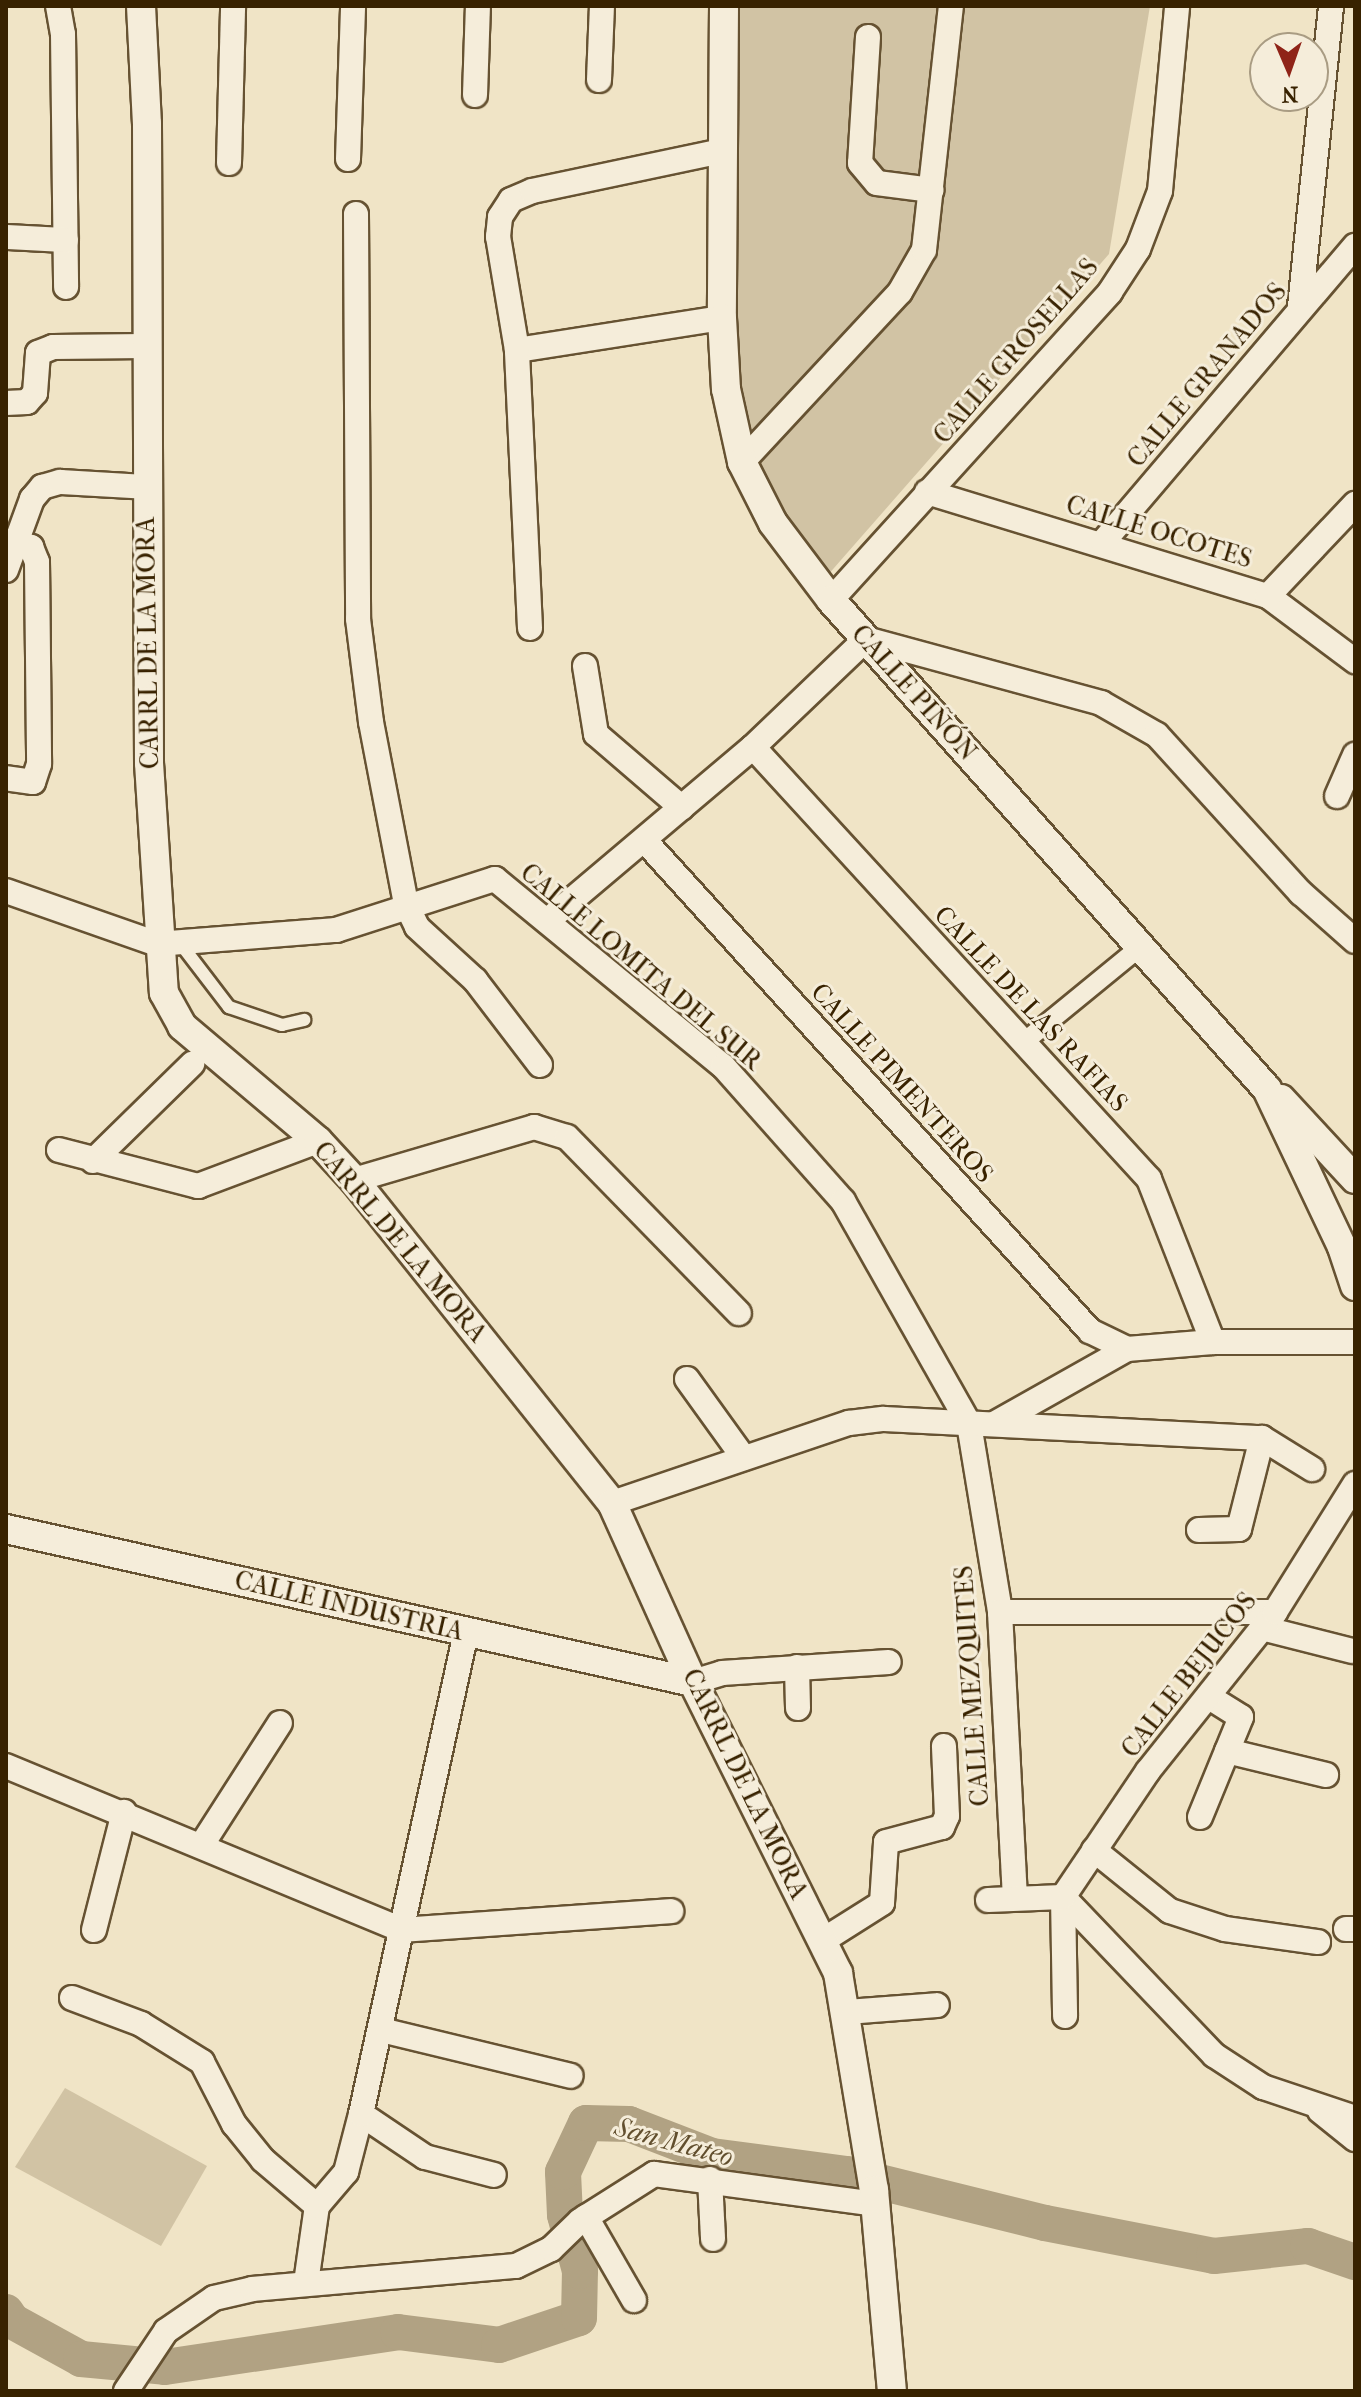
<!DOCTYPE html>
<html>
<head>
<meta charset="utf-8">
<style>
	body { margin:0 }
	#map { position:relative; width:1361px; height:2397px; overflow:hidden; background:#f0e4c6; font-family:"IM FELL French Canon",serif }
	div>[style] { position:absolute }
	.green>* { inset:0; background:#d1c3a4 }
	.river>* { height:36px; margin:-18px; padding:0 18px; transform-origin:18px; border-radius:18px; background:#b1a283 }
	.roads { filter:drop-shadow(2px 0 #665232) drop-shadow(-2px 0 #665232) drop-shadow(0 2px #665232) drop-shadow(0 -2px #665232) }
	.service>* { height:12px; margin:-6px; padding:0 6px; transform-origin:6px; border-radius:6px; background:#f5edda }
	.pedestrian>* { height:18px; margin:-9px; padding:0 9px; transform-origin:9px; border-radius:9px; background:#f5edda }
	.minor>* { height:24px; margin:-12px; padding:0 12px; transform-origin:12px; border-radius:12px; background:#f5edda }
	.tertiary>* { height:28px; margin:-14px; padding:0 14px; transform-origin:14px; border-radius:14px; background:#f5edda }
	span { translate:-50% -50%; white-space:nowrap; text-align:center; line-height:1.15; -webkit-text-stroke:6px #f5edda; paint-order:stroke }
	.street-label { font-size:26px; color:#382200 }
	.water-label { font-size:28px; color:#624f2e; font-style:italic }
	.frame { position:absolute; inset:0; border:8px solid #382200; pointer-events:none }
	.north { position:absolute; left:1249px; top:32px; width:80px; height:80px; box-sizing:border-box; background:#f5edda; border:2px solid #a99c83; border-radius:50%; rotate:178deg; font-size:22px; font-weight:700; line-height:32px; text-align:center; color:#382200 }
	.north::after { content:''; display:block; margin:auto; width:28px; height:36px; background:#8f2418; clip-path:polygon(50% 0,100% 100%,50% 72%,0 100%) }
</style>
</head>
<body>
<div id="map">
	<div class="green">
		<div style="clip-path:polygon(736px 6px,1150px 6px,1109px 254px,827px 576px,765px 506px,729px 328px)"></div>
		<div style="clip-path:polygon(65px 2088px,207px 2166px,161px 2246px,15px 2167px)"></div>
	</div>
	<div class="river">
		<div style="left:6px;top:2312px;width:11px;rotate:56deg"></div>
		<div style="left:12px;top:2321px;width:79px;rotate:28.8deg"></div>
		<div style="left:81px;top:2359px;width:84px;rotate:5.4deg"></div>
		<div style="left:165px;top:2367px;width:236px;rotate:-8.5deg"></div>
		<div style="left:398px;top:2332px;width:102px;rotate:7.3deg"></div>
		<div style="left:499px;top:2345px;width:84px;rotate:-18.6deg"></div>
		<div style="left:579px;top:2318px;width:47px;rotate:-88.8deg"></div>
		<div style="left:580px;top:2271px;width:58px;rotate:-105deg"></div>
		<div style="left:565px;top:2215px;width:43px;rotate:-92.7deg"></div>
		<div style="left:563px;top:2172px;width:54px;rotate:-64.9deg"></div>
		<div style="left:586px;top:2123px;width:43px;rotate:1.3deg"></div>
		<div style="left:629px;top:2124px;width:89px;rotate:21.1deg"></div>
		<div style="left:712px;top:2156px;width:136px;rotate:7.6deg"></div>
		<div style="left:847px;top:2174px;width:204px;rotate:13.9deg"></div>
		<div style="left:1045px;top:2223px;width:172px;rotate:11deg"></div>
		<div style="left:1214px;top:2256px;width:95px;rotate:-6.1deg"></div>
		<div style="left:1308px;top:2246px;width:50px;rotate:18.8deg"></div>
	</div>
	<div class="roads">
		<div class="service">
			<div style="left:180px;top:943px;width:81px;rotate:52.6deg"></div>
			<div style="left:229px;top:1007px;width:56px;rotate:18.8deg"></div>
			<div style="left:282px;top:1025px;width:23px;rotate:-13deg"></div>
		</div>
		<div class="pedestrian">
			<div style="left:1024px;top:1042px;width:150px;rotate:-39.3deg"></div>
		</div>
		<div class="minor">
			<div style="left:58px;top:6px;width:28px;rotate:80deg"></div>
			<div style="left:63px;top:34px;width:253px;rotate:89.3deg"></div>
			<div style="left:868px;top:37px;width:126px;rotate:93.6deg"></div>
			<div style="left:860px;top:163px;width:26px;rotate:50deg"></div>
			<div style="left:877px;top:183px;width:55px;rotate:7.3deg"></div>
			<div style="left:599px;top:80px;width:74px;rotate:-87.7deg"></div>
			<div style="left:475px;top:95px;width:89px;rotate:-88.1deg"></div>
			<div style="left:348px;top:159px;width:153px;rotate:-88.1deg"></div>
			<div style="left:229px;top:163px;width:157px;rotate:-88.5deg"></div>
			<div style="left:356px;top:214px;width:405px;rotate:89.7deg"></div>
			<div style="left:358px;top:619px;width:104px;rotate:82.8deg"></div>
			<div style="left:371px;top:722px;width:185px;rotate:79.1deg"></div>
			<div style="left:406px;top:904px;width:25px;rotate:64deg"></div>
			<div style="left:417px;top:927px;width:79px;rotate:42.4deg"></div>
			<div style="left:475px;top:980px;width:107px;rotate:52.6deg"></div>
			<div style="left:6px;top:237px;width:60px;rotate:2.9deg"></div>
			<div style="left:1300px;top:307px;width:303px;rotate:-84.1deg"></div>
			<div style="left:517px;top:350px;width:207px;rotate:-8.9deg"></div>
			<div style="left:6px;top:403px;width:21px;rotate:-3deg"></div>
			<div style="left:27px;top:402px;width:12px;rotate:-48deg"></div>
			<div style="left:35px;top:393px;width:40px;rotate:-85.7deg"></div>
			<div style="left:38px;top:353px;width:16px;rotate:-22deg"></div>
			<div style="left:53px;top:347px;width:92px;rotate:-0.6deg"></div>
			<div style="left:742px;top:462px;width:232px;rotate:-47.1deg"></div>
			<div style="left:900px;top:292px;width:48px;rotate:-60.3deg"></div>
			<div style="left:924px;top:250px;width:245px;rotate:-83.7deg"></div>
			<div style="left:927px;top:492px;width:357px;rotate:17deg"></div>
			<div style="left:1268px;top:596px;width:109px;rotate:36.8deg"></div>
			<div style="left:6px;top:541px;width:26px;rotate:13deg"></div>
			<div style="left:31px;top:547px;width:16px;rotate:68deg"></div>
			<div style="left:37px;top:562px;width:202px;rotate:89.4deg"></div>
			<div style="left:39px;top:764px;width:19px;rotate:108deg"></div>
			<div style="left:33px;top:782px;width:27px;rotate:-172deg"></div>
			<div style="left:1103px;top:542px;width:389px;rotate:-49.6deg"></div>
			<div style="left:6px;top:570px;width:76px;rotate:-69.9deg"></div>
			<div style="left:32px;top:499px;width:16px;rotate:-50deg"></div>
			<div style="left:42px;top:487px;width:19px;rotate:-16deg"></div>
			<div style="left:60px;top:482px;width:86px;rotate:3.3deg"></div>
			<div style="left:1268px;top:596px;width:127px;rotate:-46.6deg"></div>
			<div style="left:831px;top:600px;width:416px;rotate:-47.8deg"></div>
			<div style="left:1110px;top:292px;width:51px;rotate:-56.9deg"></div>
			<div style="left:1138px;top:249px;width:62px;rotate:-69.2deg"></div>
			<div style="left:1160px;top:191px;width:186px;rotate:-84.7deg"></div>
			<div style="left:530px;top:628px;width:278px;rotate:-92.7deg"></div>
			<div style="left:517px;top:350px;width:115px;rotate:-99.5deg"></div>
			<div style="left:498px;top:237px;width:20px;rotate:-84deg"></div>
			<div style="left:500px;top:217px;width:20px;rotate:-57deg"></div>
			<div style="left:511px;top:200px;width:23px;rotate:-23deg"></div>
			<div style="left:532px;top:191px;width:194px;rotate:-11.9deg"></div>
			<div style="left:585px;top:666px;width:69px;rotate:80.8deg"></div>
			<div style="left:596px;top:734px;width:113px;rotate:40.7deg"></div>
			<div style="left:753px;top:747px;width:586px;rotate:47.49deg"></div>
			<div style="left:1149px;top:1179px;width:175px;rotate:68.6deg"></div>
			<div style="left:1337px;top:796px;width:45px;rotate:-66.3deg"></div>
			<div style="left:645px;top:841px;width:662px;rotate:47.76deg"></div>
			<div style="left:1090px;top:1331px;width:41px;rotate:25.9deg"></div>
			<div style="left:6px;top:891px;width:160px;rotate:19.3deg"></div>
			<div style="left:157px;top:944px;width:180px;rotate:-4.5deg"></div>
			<div style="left:336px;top:930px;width:167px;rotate:-17.8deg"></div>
			<div style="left:495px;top:879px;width:295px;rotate:39.4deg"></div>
			<div style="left:723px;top:1066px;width:181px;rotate:48.4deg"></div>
			<div style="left:843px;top:1201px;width:256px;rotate:60.5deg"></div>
			<div style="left:969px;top:1424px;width:191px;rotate:80.6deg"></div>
			<div style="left:1000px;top:1612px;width:286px;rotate:87deg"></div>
			<div style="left:547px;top:921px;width:270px;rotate:-40.2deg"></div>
			<div style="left:753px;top:747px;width:156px;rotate:-43.7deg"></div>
			<div style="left:866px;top:639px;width:244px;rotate:15.2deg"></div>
			<div style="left:1101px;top:703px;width:64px;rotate:29.7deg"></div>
			<div style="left:1157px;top:735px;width:214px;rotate:47.7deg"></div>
			<div style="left:1301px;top:893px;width:72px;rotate:41.6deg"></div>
			<div style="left:59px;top:1150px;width:144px;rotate:14.5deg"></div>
			<div style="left:198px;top:1186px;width:128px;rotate:-20.6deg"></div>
			<div style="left:93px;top:1161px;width:139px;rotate:-44.4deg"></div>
			<div style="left:354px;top:1180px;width:188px;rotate:-16.4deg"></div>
			<div style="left:534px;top:1127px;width:34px;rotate:17deg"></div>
			<div style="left:567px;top:1137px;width:246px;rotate:45.7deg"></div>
			<div style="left:687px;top:1379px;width:97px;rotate:54.2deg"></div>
			<div style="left:994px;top:1424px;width:153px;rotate:-29.4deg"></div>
			<div style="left:1127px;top:1349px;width:86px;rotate:-4.7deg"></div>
			<div style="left:1213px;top:1342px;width:142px"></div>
			<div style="left:612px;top:1503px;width:250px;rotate:-18.7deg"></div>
			<div style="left:849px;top:1423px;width:35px;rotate:-7deg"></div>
			<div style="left:884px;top:1419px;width:378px;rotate:2.9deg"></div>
			<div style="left:1262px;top:1438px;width:59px;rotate:31.8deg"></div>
			<div style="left:1199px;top:1530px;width:40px;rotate:-1.4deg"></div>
			<div style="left:1239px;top:1529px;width:94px;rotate:-75.8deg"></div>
			<div style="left:1000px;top:1612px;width:275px"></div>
			<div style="left:1262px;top:1628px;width:93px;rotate:14.3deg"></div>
			<div style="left:797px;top:1667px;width:41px;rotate:88.6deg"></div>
			<div style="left:693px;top:1682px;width:30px;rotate:-17deg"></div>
			<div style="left:722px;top:1673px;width:167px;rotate:-3.8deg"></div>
			<div style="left:1227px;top:1751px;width:102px;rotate:13.6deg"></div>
			<div style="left:6px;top:1766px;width:429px;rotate:22.5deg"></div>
			<div style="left:402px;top:1930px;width:270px;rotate:-4deg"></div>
			<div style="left:1200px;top:1817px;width:108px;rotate:-67.7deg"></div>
			<div style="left:1241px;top:1717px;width:36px;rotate:-148deg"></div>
			<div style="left:201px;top:1846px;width:146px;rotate:-57.3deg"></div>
			<div style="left:1094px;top:1850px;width:97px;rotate:38.8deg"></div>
			<div style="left:1170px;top:1911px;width:58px;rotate:18.1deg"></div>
			<div style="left:1225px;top:1929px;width:94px;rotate:8deg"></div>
			<div style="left:1063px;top:1897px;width:152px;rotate:-56deg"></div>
			<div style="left:1148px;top:1771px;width:203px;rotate:-51.4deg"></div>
			<div style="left:1275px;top:1612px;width:151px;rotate:-58deg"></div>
			<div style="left:1063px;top:1897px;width:219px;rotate:46.3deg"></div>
			<div style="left:1214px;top:2055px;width:59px;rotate:33.1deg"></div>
			<div style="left:1263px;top:2087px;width:97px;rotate:18.6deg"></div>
			<div style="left:1063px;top:1897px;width:119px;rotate:89deg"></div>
			<div style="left:988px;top:1900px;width:75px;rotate:-2.3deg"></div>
			<div style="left:1346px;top:1929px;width:9px"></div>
			<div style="left:94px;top:1930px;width:122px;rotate:-75.7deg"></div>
			<div style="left:822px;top:1941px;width:71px;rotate:-32.3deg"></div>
			<div style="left:882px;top:1903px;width:61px;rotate:-86.2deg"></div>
			<div style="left:886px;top:1842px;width:58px;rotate:-15deg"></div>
			<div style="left:942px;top:1827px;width:12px;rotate:-66deg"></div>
			<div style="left:947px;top:1816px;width:70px;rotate:-92.5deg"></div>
			<div style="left:72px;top:1998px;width:74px;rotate:20.6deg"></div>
			<div style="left:141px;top:2024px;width:72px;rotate:31.9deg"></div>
			<div style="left:202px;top:2062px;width:70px;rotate:62.7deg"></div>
			<div style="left:234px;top:2124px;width:46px;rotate:51.1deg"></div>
			<div style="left:263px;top:2160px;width:71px;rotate:40.4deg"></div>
			<div style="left:847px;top:2012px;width:90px;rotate:-4.4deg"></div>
			<div style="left:381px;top:2030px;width:195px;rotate:13.6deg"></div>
			<div style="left:1320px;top:2111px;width:45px;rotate:38.7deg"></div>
			<div style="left:361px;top:2114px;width:77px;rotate:33.9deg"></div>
			<div style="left:425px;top:2157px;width:71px;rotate:14.6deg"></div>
			<div style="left:710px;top:2179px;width:60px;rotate:87.1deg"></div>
			<div style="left:586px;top:2217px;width:96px;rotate:60deg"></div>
			<div style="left:306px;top:2283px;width:78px;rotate:-81.9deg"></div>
			<div style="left:317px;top:2206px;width:45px;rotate:-49.5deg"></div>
			<div style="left:346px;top:2172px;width:60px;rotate:-75.5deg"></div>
			<div style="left:361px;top:2114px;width:492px;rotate:-77.7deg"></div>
			<div style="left:126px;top:2391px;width:72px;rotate:-56.3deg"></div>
			<div style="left:166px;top:2331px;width:58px;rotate:-34.5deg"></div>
			<div style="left:214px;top:2298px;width:39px;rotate:-13deg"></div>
			<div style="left:252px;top:2289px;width:265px;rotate:-5deg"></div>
			<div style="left:516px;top:2266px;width:39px;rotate:-26deg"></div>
			<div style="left:551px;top:2249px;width:40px;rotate:-44deg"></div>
			<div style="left:580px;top:2221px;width:88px;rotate:-32.4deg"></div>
			<div style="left:654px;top:2174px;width:223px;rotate:7.7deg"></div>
		</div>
		<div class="tertiary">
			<div style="left:141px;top:6px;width:118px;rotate:87.1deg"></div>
			<div style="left:147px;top:124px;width:639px;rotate:89.82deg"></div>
			<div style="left:149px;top:763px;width:230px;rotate:86.3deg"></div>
			<div style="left:164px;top:993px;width:38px;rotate:61deg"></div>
			<div style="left:182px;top:1026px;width:178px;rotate:40.2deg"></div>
			<div style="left:318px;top:1141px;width:53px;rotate:47.3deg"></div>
			<div style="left:354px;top:1180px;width:413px;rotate:51.4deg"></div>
			<div style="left:612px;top:1503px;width:196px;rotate:65.7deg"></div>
			<div style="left:693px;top:1682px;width:325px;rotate:63.5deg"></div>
			<div style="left:838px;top:1973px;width:220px;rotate:80.6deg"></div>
			<div style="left:874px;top:2190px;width:202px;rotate:84.9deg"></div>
			<div style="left:724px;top:6px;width:312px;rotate:90.4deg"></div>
			<div style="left:722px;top:318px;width:71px;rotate:86.8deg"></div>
			<div style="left:726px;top:389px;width:75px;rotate:77.6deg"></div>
			<div style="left:742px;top:462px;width:68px;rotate:63.1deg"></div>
			<div style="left:773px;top:523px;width:96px;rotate:53deg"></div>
			<div style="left:831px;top:600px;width:655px;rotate:48.28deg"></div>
			<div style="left:1267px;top:1089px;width:175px;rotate:64.6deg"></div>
			<div style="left:1342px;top:1247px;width:41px;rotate:71.6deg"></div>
			<div style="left:1281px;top:1099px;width:109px;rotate:47.2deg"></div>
			<div style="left:6px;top:1529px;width:704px;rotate:12.56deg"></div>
		</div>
	</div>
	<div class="street-label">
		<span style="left:1016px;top:351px;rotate:-49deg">CALLE GROSELLAS</span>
		<span style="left:1207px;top:375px;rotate:-50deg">CALLE GRANADOS</span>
		<span style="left:1159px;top:532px;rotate:17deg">CALLE OCOTES</span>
		<span style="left:148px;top:643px;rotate:-91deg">CARRL DE LA MORA</span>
		<span style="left:914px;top:693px;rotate:48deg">CALLE PIÑÓN</span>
		<span style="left:641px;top:967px;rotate:40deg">CALLE LOMITA DEL SUR</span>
		<span style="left:1031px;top:1009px;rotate:47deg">CALLE DE LAS RAFIAS</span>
		<span style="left:902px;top:1083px;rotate:48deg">CALLE PIMENTEROS</span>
		<span style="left:400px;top:1242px;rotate:50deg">CARRL DE LA MORA</span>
		<span style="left:349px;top:1606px;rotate:13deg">CALLE INDUSTRIA</span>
		<span style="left:1189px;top:1675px;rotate:-52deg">CALLE BEJUCOS</span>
		<span style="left:972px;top:1686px;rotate:-94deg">CALLE MEZQUITES</span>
		<span style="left:745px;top:1784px;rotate:64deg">CARRL DE LA MORA</span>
	</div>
	<div class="water-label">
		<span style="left:674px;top:2142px;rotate:15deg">San Mateo</span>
	</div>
	<div class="frame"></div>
	<div class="north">N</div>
</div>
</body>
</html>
